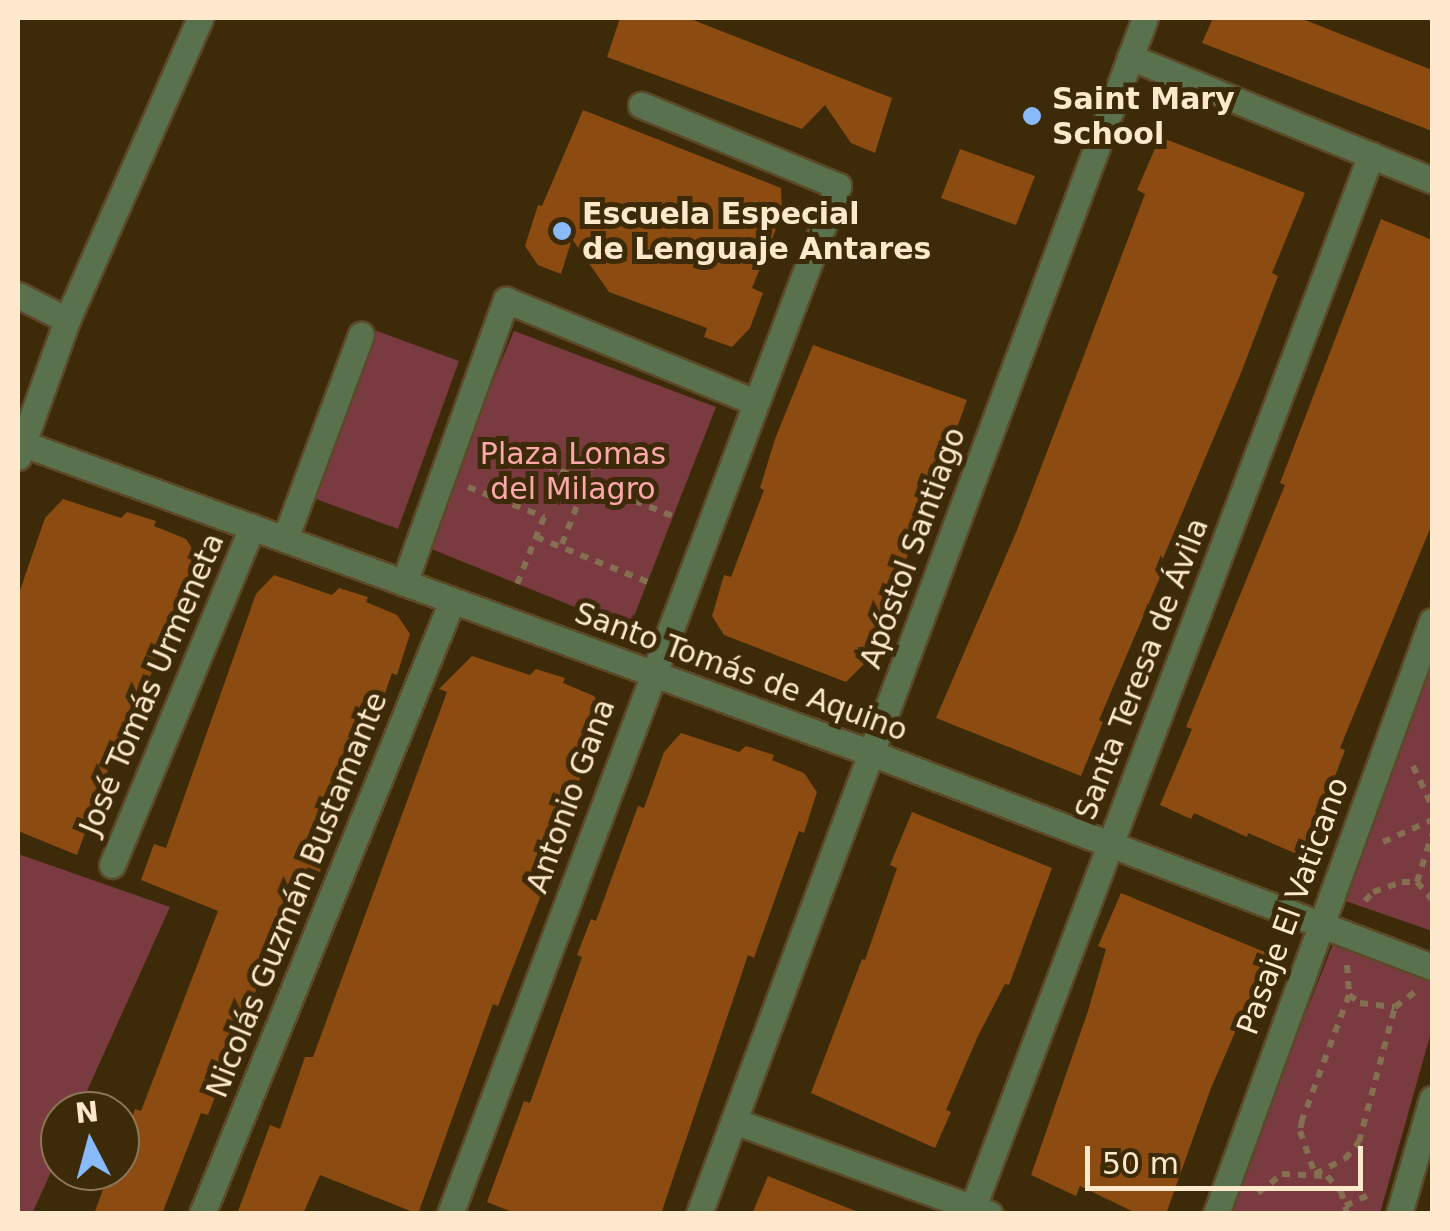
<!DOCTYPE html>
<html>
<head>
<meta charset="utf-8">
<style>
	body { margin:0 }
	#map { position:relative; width:1450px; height:1231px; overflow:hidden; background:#3d2a09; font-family:"DejaVu Sans",sans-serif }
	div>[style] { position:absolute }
	.green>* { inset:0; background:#793a40 }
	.building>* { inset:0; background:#8c4b11 }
	.path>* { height:6px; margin-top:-3px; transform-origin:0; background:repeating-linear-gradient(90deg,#847051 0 8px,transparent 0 16px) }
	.roads { filter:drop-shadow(2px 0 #5c4928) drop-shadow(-2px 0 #5c4928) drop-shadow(0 2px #5c4928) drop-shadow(0 -2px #5c4928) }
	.street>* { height:25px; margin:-12.5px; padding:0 12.5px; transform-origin:12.5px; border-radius:12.5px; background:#59714d }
	.dots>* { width:28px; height:28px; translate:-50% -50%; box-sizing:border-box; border:5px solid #3d2a09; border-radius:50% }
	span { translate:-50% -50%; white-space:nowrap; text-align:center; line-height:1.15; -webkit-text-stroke:10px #3d2a09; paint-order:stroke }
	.poi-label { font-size:30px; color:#ffe9cc; font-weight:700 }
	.left { translate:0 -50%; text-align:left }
	.park-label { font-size:30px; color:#fca7ac }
	.street-label { font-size:30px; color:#ffe9cc }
	.frame { position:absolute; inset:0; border:20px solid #ffe9cc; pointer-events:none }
	.north { position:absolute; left:40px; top:1091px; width:100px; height:100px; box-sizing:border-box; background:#3d2a09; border:2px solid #8b7657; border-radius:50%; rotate:354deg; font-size:28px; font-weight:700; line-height:40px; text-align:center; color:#ffe9cc }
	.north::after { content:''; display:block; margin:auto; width:35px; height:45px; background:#89bafc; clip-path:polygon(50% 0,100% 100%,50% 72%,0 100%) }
	.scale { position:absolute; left:1085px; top:1146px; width:278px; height:45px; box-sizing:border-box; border:5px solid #ffe9cc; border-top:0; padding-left:12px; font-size:30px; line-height:35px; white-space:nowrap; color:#ffe9cc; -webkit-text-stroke:8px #3d2a09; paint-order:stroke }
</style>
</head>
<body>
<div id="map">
	<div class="green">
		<div style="clip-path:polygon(366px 327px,459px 361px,398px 529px,305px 495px)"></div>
		<div style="clip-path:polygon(514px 331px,716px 407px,629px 629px,424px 546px)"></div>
		<div style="clip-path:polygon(1432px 666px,1432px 931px,1340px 899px)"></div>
		<div style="clip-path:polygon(18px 854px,170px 907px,78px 1111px,60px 1111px,60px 1152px,32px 1214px,18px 1213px)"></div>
		<div style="clip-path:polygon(1333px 944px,1432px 977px,1432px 1029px,1380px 1213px,1227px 1214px)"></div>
	</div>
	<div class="building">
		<div style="clip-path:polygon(620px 18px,688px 18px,892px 98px,875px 153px,851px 143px,825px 105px,802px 129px,607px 57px)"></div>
		<div style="clip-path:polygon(1213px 18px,1300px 18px,1432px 70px,1432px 131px,1202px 43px)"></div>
		<div style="clip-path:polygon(583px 110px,781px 188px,782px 214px,752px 288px,763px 293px,750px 328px,732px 347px,704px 337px,707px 328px,609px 292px,572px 239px,561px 274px,538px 265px,525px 246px,538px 205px,542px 206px)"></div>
		<div style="clip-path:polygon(1160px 137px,1305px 193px,1272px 273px,1278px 276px,1241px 373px,1159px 568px,1163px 570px,1099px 720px,1103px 722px,1081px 776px,936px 718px,1017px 530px,1081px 363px,1145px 194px,1137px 190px)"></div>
		<div style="clip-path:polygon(960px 149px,1035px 176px,1016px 225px,941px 198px)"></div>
		<div style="clip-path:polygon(1381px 219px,1432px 240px,1432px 524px,1340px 748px,1345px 750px,1304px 857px,1248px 833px,1247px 837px,1194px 813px,1191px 819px,1160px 805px,1192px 729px,1186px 727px,1285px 485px,1280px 483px)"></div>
		<div style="clip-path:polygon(813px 345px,967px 400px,932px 497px,926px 495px,891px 610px,884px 607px,864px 664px,846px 682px,724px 635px,712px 616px,724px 575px,731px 577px,764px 490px,760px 488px,775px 439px)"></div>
		<div style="clip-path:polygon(63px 499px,121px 518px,127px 512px,156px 521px,154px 526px,186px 539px,198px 558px,185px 599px,178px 596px,150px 677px,143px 674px,77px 855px,18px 831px,18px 596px,45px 518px)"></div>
		<div style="clip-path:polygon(274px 575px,332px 595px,339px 588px,368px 597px,366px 602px,397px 615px,410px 634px,397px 675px,392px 673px,367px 745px,363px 744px,320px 872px,308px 867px,285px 930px,280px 928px,208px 1115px,201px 1113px,162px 1214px,94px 1214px,109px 1173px,120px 1171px,120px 1150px,135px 1109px,141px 1111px,218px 911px,141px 880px,154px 844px,166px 848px,256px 594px)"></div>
		<div style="clip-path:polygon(472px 656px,530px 675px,536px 669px,565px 678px,563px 683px,594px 696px,607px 715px,594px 756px,588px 754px,543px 890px,498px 1006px,493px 1004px,418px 1214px,320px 1175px,303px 1214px,237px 1214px,270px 1125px,280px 1129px,305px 1057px,313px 1057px,447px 692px,439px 689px)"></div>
		<div style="clip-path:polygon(681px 733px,739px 752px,746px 746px,774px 755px,772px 760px,804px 773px,817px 792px,804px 833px,799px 831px,754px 958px,748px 955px,661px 1214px,517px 1214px,487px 1202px,524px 1101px,530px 1103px,582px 957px,577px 955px,591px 919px,596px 921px,638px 806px,644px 808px,664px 752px)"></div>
		<div style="clip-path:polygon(912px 812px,1052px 868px,1009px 985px,1005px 984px,978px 1036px,946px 1110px,951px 1112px,935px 1148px,811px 1093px,862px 959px,865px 960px,897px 868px,890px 865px)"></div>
		<div style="clip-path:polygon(1121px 893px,1277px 957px,1255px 1011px,1246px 1007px,1211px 1088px,1166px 1214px,1138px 1214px,1080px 1186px,1076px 1196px,1031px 1175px,1088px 1011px,1106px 949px,1098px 946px)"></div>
		<div style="clip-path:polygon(768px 1176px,858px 1212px,858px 1214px,752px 1214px)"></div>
	</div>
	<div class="path">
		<div style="left:486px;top:441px;width:201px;rotate:21.9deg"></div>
		<div style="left:468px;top:487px;width:82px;rotate:21.5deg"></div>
		<div style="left:544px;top:517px;width:72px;rotate:111.9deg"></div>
		<div style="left:536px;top:537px;width:121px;rotate:21.9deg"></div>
		<div style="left:562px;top:544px;width:88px;rotate:-68.7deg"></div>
		<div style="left:1413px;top:766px;width:44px;rotate:64.6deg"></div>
		<div style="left:1383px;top:842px;width:54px;rotate:-24.2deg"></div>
		<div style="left:1417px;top:882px;width:50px;rotate:-72.6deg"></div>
		<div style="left:1365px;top:901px;width:12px;rotate:-48deg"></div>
		<div style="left:1373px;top:892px;width:31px;rotate:-19deg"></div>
		<div style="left:1402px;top:882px;width:15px"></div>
		<div style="left:1417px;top:882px;width:23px;rotate:49deg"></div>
		<div style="left:1347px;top:965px;width:30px;rotate:86deg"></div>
		<div style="left:1349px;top:995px;width:14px;rotate:36deg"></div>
		<div style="left:1360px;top:1003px;width:35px;rotate:7deg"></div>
		<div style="left:1395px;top:1007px;width:26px;rotate:-37deg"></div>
		<div style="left:1349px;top:995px;width:134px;rotate:110.6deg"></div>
		<div style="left:1302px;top:1120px;width:11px;rotate:100deg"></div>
		<div style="left:1300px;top:1131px;width:46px;rotate:70.8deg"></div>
		<div style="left:1315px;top:1174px;width:34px;rotate:-27deg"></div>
		<div style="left:1345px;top:1159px;width:22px;rotate:-51deg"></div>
		<div style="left:1359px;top:1142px;width:140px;rotate:-75.1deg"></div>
		<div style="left:1258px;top:1193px;width:31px;rotate:-38deg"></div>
		<div style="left:1282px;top:1174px;width:45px;rotate:2.5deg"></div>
		<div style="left:1327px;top:1176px;width:21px;rotate:47deg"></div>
		<div style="left:1341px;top:1191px;width:24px;rotate:75deg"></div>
		<div style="left:1345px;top:1206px;width:31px;rotate:-25deg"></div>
	</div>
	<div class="roads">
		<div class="street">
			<div style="left:1130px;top:57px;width:326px;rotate:22.2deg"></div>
			<div style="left:18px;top:295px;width:55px;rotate:27deg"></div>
			<div style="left:24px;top:444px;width:902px;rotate:20.04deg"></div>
			<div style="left:871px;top:753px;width:600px;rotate:20.88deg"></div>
			<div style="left:18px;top:457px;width:145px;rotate:-70.3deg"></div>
			<div style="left:67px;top:320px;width:330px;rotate:-66.2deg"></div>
			<div style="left:285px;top:539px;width:218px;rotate:-69.6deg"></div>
			<div style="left:404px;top:583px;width:301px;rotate:-70.2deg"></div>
			<div style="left:506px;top:300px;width:269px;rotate:22.3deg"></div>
			<div style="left:112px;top:865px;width:366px;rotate:-67.5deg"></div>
			<div style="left:734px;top:1121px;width:272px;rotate:20deg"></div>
			<div style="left:973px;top:1207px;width:1125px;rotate:-69.28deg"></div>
			<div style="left:202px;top:1214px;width:662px;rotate:-67.81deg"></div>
			<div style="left:450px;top:1214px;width:1099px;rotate:-69.32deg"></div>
			<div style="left:838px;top:186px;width:213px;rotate:-157.6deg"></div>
			<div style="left:699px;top:1214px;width:1276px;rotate:-69.55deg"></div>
			<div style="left:1216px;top:1214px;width:631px;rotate:-69.99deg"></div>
			<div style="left:1399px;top:1214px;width:120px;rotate:-74deg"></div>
		</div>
	</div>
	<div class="dots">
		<div style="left:1032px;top:116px;background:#89bafc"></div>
		<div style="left:562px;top:231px;background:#89bafc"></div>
	</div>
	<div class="poi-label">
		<span class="left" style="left:1052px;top:116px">Saint Mary<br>School</span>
		<span class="left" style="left:582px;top:231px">Escuela Especial<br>de Lenguaje Antares</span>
	</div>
	<div class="park-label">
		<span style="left:573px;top:471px">Plaza Lomas<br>del Milagro</span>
	</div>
	<div class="street-label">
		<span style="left:913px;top:548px;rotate:-70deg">Apóstol Santiago</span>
		<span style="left:1142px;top:669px;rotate:-69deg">Santa Teresa de Ávila</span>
		<span style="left:741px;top:672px;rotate:20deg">Santo Tomás de Aquino</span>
		<span style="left:152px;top:684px;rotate:-67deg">José Tomás Urmeneta</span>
		<span style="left:571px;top:796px;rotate:-70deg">Antonio Gana</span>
		<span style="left:297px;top:895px;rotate:-68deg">Nicolás Guzmán Bustamante</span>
		<span style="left:1293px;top:906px;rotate:-70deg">Pasaje El Vaticano</span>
	</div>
	<div class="frame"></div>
	<div class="north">N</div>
	<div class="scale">50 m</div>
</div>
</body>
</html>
